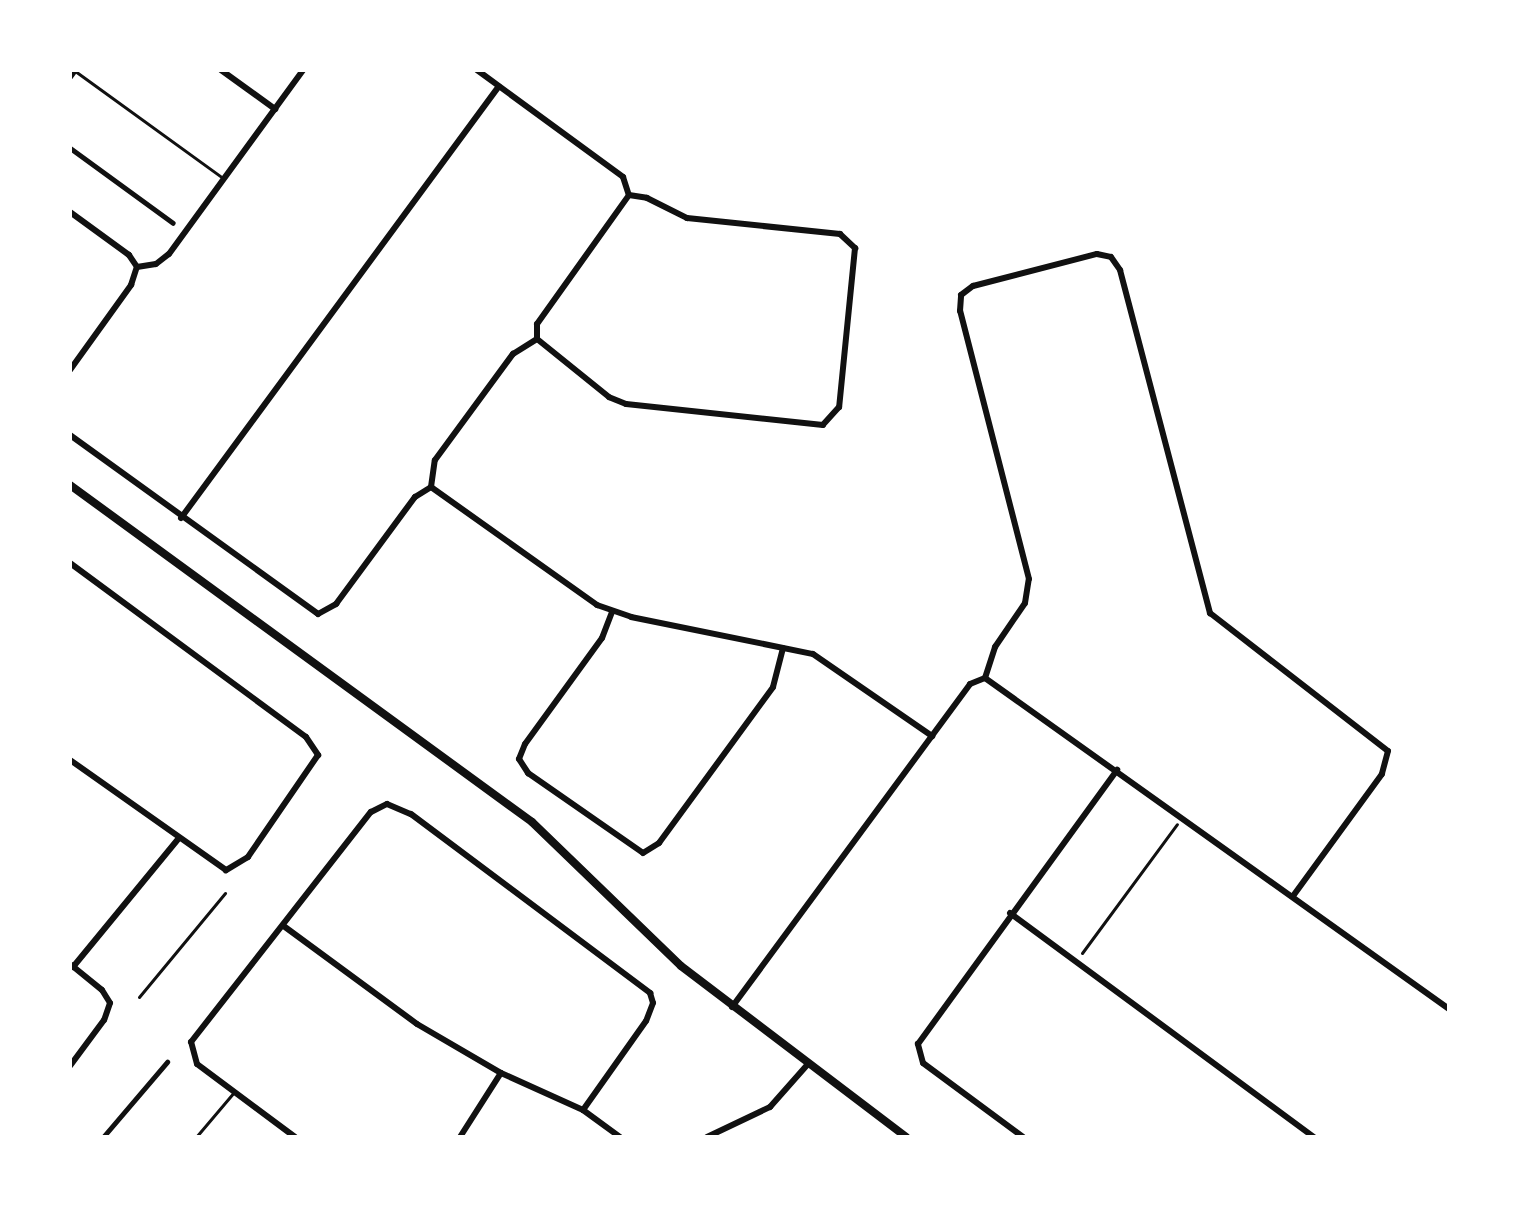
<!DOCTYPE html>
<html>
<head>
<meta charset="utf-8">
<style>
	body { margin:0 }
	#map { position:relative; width:1519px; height:1207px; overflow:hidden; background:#fff; font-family:Merriweather,serif }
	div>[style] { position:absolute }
	.path>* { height:3px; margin:-1.5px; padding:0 1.5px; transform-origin:1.5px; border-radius:1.5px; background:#111 }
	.service>* { height:3px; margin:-1.5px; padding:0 1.5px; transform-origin:1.5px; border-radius:1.5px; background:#111 }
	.pedestrian>* { height:5px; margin:-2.5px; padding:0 2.5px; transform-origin:2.5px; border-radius:2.5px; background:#111 }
	.minor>* { height:6px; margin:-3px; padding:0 3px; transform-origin:3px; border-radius:3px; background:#111 }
	.tertiary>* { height:8px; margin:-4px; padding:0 4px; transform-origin:4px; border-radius:4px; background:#111 }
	span { translate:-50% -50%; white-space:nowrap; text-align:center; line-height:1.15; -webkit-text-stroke:7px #fff; paint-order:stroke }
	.frame { position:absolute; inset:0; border:72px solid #fff; pointer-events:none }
</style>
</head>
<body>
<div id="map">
	<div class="path">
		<div style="left:1082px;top:953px;width:160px;rotate:-53.6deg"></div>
		<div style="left:139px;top:997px;width:135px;rotate:-50.4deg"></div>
	</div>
	<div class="service">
		<div style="left:75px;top:71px;width:184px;rotate:35.9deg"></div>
		<div style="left:196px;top:1137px;width:59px;rotate:-49.8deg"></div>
	</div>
	<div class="pedestrian">
		<div style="left:70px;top:148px;width:127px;rotate:36.1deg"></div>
		<div style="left:103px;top:1137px;width:99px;rotate:-49.5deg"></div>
	</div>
	<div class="minor">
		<div style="left:221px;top:70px;width:67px;rotate:35.8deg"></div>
		<div style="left:477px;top:70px;width:181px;rotate:36.2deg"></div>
		<div style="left:623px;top:177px;width:19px;rotate:72deg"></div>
		<div style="left:629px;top:195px;width:18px;rotate:9deg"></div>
		<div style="left:647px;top:198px;width:45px;rotate:26.6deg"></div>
		<div style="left:687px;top:218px;width:154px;rotate:6deg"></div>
		<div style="left:840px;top:234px;width:21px;rotate:43deg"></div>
		<div style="left:855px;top:248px;width:160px;rotate:95.7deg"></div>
		<div style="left:839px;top:407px;width:24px;rotate:132deg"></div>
		<div style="left:823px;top:425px;width:198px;rotate:-173.9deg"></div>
		<div style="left:626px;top:404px;width:18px;rotate:-158deg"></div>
		<div style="left:609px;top:397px;width:92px;rotate:-141.1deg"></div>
		<div style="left:70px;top:77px;width:9px;rotate:-54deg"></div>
		<div style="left:70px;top:212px;width:73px;rotate:36.1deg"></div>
		<div style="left:129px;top:255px;width:14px;rotate:56deg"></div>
		<div style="left:70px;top:370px;width:105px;rotate:-54.3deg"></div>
		<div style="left:131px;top:285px;width:19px;rotate:-72deg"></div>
		<div style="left:137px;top:267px;width:19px;rotate:-9deg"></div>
		<div style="left:156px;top:264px;width:16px;rotate:-38deg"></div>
		<div style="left:169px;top:254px;width:228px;rotate:-53.9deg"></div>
		<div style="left:70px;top:435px;width:306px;rotate:35.8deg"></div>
		<div style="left:318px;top:614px;width:21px;rotate:-29deg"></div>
		<div style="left:336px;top:604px;width:133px;rotate:-53.6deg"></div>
		<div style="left:415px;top:497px;width:19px;rotate:-32deg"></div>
		<div style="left:431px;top:487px;width:204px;rotate:35.4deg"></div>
		<div style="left:597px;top:605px;width:36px;rotate:19deg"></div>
		<div style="left:631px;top:617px;width:186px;rotate:11.5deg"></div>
		<div style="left:813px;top:654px;width:145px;rotate:34.6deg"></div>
		<div style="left:431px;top:487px;width:27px;rotate:-82deg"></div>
		<div style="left:435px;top:460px;width:132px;rotate:-53.7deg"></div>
		<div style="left:513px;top:354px;width:28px;rotate:-32deg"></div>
		<div style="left:537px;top:339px;width:15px;rotate:-90deg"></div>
		<div style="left:537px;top:324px;width:158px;rotate:-54.5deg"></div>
		<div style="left:181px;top:518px;width:536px;rotate:-53.64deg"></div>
		<div style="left:70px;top:563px;width:293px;rotate:36.4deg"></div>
		<div style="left:306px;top:737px;width:22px;rotate:56deg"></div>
		<div style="left:318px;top:755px;width:124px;rotate:124.5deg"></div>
		<div style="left:248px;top:857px;width:26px;rotate:149deg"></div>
		<div style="left:226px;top:870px;width:191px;rotate:-144.8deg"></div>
		<div style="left:612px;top:612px;width:28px;rotate:111deg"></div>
		<div style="left:602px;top:638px;width:131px;rotate:126deg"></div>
		<div style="left:525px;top:744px;width:16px;rotate:112deg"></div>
		<div style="left:519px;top:759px;width:17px;rotate:57deg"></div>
		<div style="left:528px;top:773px;width:140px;rotate:34.8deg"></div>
		<div style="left:643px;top:853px;width:19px;rotate:-32deg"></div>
		<div style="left:659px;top:843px;width:193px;rotate:-53.8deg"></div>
		<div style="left:773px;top:687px;width:40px;rotate:-75.6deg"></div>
		<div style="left:985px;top:678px;width:570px;rotate:35.5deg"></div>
		<div style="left:1010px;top:913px;width:378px;rotate:36.4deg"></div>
		<div style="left:285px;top:927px;width:164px;rotate:36.3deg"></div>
		<div style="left:417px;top:1024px;width:97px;rotate:30.3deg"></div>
		<div style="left:70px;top:964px;width:41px;rotate:39.1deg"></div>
		<div style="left:102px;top:990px;width:15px;rotate:58deg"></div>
		<div style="left:110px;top:1003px;width:18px;rotate:109deg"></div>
		<div style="left:104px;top:1020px;width:57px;rotate:126.5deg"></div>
		<div style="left:73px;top:967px;width:166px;rotate:-50.6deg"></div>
		<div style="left:732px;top:1007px;width:401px;rotate:-53.6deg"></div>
		<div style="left:970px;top:684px;width:16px;rotate:-22deg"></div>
		<div style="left:985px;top:678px;width:33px;rotate:-72deg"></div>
		<div style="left:995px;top:647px;width:53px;rotate:-55.7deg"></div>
		<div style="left:1025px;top:603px;width:24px;rotate:-81deg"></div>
		<div style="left:1029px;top:579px;width:277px;rotate:-104.4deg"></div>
		<div style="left:960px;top:311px;width:16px;rotate:-86deg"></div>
		<div style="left:961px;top:295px;width:15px;rotate:-37deg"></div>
		<div style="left:973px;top:286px;width:128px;rotate:-14.5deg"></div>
		<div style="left:1097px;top:254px;width:14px;rotate:12deg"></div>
		<div style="left:1111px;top:257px;width:16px;rotate:55deg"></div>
		<div style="left:1120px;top:270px;width:355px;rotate:75.3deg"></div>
		<div style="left:1210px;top:613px;width:225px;rotate:37.8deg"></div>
		<div style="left:1388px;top:751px;width:24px;rotate:105deg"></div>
		<div style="left:1382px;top:774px;width:151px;rotate:126.1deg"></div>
		<div style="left:295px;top:1137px;width:122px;rotate:-143.3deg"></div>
		<div style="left:197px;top:1064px;width:23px;rotate:-105deg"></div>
		<div style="left:191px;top:1042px;width:292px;rotate:-52deg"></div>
		<div style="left:371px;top:812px;width:18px;rotate:-27deg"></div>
		<div style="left:387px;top:804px;width:26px;rotate:23deg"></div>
		<div style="left:411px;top:814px;width:299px;rotate:36.8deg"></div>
		<div style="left:650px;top:993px;width:10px;rotate:73deg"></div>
		<div style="left:653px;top:1003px;width:19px;rotate:111deg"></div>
		<div style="left:646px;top:1021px;width:109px;rotate:125.3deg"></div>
		<div style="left:460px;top:1137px;width:76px;rotate:-57.4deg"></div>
		<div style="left:501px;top:1073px;width:90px;rotate:24.3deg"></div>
		<div style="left:583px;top:1110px;width:46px;rotate:36.1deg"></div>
		<div style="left:707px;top:1137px;width:70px;rotate:-25.5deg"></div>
		<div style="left:770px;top:1107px;width:57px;rotate:-48.5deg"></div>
		<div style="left:1023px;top:1137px;width:124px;rotate:-143.5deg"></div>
		<div style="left:923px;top:1063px;width:20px;rotate:-105deg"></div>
		<div style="left:918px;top:1044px;width:339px;rotate:-54deg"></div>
	</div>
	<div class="tertiary">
		<div style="left:70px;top:485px;width:572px;rotate:36.11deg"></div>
		<div style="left:532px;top:822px;width:207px;rotate:44deg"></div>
		<div style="left:681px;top:966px;width:283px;rotate:37.2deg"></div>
	</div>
	<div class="frame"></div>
</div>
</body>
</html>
